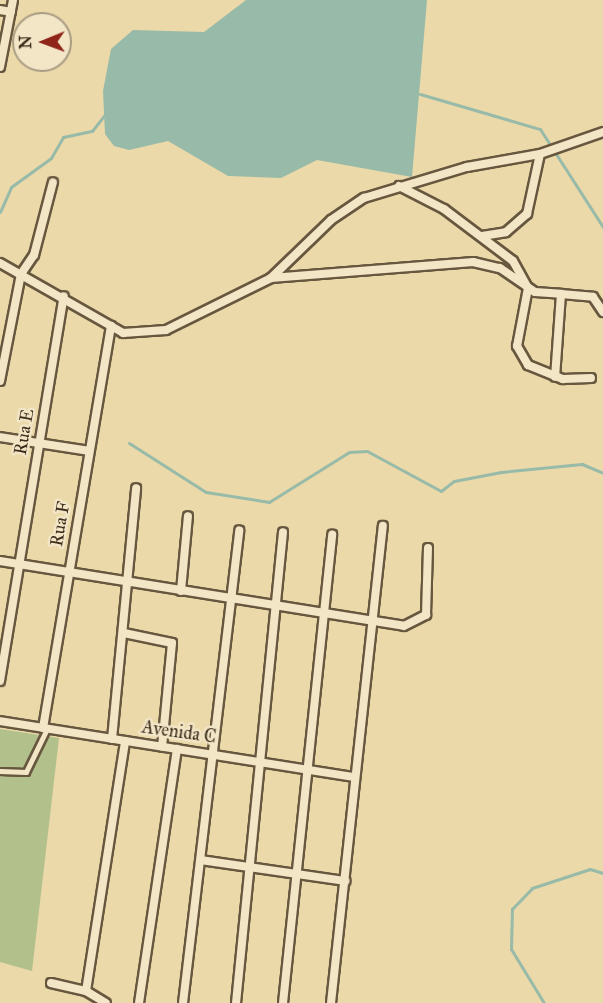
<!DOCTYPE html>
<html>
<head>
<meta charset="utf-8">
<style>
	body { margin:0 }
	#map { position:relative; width:603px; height:1003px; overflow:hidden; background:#ebd9a9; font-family:"IM FELL Great Primer",serif }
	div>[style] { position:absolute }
	.green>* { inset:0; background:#b2c08c }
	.water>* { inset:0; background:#98baa8 }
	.stream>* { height:3px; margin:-1.5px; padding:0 1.5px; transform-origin:1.5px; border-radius:1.5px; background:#98baa8 }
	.roads { filter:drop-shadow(2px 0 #68573f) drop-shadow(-2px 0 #68573f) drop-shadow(0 2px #68573f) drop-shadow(0 -2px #68573f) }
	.lane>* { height:4.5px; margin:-2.25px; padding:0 2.25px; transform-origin:2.25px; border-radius:2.25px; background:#f2e6c7 }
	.street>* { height:8px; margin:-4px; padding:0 4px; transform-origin:4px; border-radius:4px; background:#f2e6c7 }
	span { translate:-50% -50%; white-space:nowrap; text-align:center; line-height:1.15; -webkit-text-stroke:5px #f2e6c7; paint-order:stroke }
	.street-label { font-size:18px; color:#3d2c1c }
	.north { position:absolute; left:12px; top:12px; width:60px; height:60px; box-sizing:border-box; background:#f2e6c7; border:2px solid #aa9c83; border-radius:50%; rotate:269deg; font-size:16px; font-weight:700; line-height:24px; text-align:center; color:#3d2c1c }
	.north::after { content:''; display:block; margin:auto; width:21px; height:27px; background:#8f2418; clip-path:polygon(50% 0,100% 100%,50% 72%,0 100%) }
</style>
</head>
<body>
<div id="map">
	<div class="green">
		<div style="clip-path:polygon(0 729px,59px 738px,32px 971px,0 962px)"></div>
	</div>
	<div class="water">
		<div style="clip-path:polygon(246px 0,427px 0,412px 177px,317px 160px,281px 178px,228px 176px,168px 141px,129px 150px,114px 146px,105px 134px,103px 91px,111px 49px,133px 30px,204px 32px)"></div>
	</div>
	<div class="stream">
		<div style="left:420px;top:94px;width:125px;rotate:16.3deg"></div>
		<div style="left:540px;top:129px;width:117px;rotate:57.3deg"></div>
		<div style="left:0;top:212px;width:27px;rotate:-66deg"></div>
		<div style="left:11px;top:187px;width:49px;rotate:-35.9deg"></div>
		<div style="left:51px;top:158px;width:24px;rotate:-60deg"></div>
		<div style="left:63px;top:137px;width:30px;rotate:-12deg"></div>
		<div style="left:92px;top:131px;width:23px;rotate:-52deg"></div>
		<div style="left:129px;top:443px;width:91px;rotate:32.5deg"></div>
		<div style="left:206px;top:492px;width:64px;rotate:9deg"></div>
		<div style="left:269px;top:502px;width:94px;rotate:-32deg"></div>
		<div style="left:349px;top:452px;width:18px;rotate:-3deg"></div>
		<div style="left:367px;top:451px;width:84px;rotate:28.4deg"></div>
		<div style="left:441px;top:491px;width:16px;rotate:-38deg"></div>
		<div style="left:454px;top:481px;width:48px;rotate:-10.8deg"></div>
		<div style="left:501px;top:472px;width:81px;rotate:-5.6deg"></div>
		<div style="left:582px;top:464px;width:23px;rotate:23deg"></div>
		<div style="left:544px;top:1003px;width:63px;rotate:-121.4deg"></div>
		<div style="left:511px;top:949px;width:40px;rotate:-88.6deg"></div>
		<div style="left:512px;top:909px;width:29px;rotate:-46deg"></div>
		<div style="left:532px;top:888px;width:61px;rotate:-18.1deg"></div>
		<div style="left:590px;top:869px;width:14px;rotate:17deg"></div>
	</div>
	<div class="roads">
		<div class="lane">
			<div style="left:0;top:771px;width:26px;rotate:2deg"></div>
			<div style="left:26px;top:772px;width:48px;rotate:-64deg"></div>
		</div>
		<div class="street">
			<div style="left:0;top:10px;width:11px;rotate:10deg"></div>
			<div style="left:0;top:67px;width:68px;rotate:-79deg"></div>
			<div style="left:399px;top:186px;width:51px;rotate:27.1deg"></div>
			<div style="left:444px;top:209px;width:86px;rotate:37deg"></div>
			<div style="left:513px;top:261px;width:31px;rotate:61deg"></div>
			<div style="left:528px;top:288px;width:59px;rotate:100.7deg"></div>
			<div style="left:517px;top:346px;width:22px;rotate:60deg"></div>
			<div style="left:528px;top:365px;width:38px;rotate:22deg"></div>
			<div style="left:563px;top:379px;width:28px;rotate:-2deg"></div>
			<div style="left:482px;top:236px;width:24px;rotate:-9deg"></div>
			<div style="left:506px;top:232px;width:28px;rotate:-41deg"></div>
			<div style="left:527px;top:214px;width:61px;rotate:-77.8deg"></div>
			<div style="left:0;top:263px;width:142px;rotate:29.6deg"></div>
			<div style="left:123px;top:333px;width:43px;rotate:-4deg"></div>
			<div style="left:166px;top:330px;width:117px;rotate:-26.3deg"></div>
			<div style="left:271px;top:278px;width:83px;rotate:-44deg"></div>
			<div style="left:331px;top:220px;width:40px;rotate:-34deg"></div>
			<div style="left:364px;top:198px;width:108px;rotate:-16.8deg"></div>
			<div style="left:467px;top:167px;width:74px;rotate:-10.1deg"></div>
			<div style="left:540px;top:154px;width:67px;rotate:-19.2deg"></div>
			<div style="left:271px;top:278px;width:203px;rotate:-4.5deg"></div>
			<div style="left:473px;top:262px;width:28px;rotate:13deg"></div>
			<div style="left:500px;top:268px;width:42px;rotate:34.4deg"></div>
			<div style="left:535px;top:292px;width:26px;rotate:4deg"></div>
			<div style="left:561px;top:294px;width:83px;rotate:94.1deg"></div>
			<div style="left:561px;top:294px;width:32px;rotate:5deg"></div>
			<div style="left:593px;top:297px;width:18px;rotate:56deg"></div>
			<div style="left:0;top:381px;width:109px;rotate:-78.9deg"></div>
			<div style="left:21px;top:274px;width:23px;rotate:-56deg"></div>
			<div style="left:34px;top:255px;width:75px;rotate:-75.4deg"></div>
			<div style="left:0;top:437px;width:90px;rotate:8.9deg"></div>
			<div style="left:0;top:561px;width:409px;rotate:9.1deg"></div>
			<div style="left:404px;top:626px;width:25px;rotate:-27deg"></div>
			<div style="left:426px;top:615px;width:67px;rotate:-88.3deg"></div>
			<div style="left:181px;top:591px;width:75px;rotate:-84.7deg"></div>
			<div style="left:124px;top:633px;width:49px;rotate:11.8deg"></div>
			<div style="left:172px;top:643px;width:104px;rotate:95.5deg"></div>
			<div style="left:0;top:681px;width:390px;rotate:-80.6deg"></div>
			<div style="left:0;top:721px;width:358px;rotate:9deg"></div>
			<div style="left:43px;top:728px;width:408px;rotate:-80.4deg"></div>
			<div style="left:112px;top:739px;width:252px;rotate:-84.5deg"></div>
			<div style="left:201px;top:860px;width:146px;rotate:8.3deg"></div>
			<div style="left:51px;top:983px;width:36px;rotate:13deg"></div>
			<div style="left:86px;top:991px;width:23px;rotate:31deg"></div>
			<div style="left:86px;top:991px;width:253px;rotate:-81.1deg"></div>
			<div style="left:139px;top:1003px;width:257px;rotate:-81.5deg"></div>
			<div style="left:183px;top:1003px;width:476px;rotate:-83.2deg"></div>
			<div style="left:236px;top:1003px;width:473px;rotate:-84.3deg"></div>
			<div style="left:283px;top:1003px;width:471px;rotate:-84deg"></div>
			<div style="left:331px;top:1003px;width:480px;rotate:-83.8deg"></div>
		</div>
	</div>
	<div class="street-label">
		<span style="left:24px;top:432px;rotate:-80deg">Rua E</span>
		<span style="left:60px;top:524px;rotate:-80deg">Rua F</span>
		<span style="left:179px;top:732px;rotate:8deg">Avenida C</span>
	</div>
	<div class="north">N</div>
</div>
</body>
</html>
